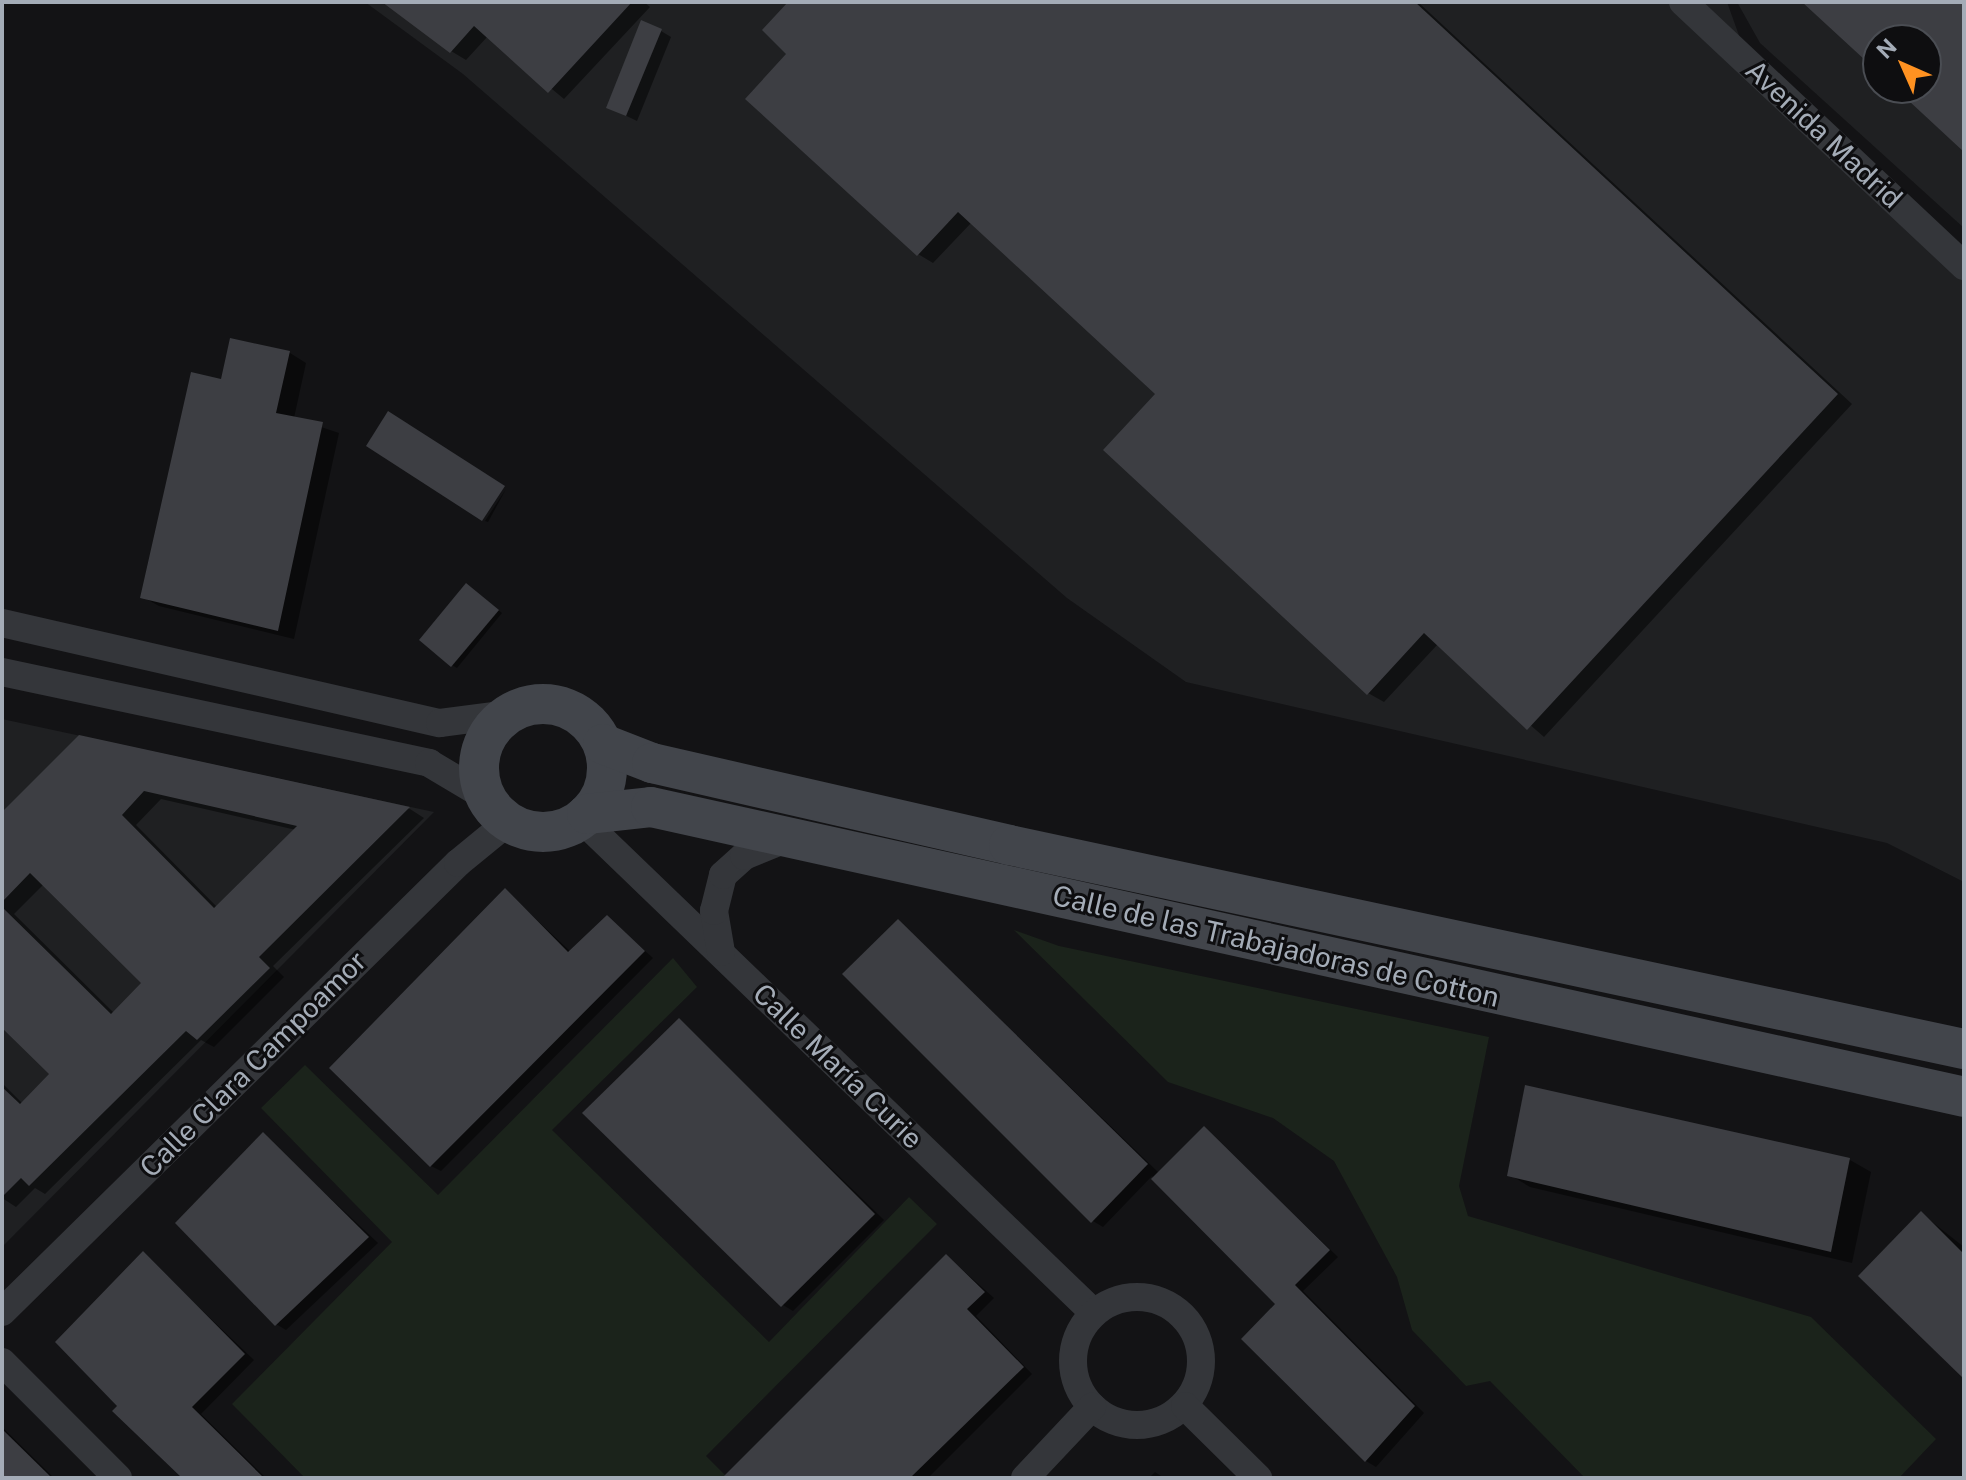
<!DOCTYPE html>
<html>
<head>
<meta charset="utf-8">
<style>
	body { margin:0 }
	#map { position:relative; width:1966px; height:1480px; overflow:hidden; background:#131315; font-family:"Public Sans",sans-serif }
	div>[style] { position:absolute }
	.built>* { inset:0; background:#1f2022 }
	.green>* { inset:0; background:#1b231b }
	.shadow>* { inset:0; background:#0007 }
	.building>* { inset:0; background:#3d3e43 }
	.street>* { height:28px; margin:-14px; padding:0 14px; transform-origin:14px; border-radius:14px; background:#34363a }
	.street>.ring { margin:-14px; padding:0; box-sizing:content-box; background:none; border:28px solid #34363a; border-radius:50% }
	.secondary>* { height:40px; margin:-20px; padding:0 20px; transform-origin:20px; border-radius:20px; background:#42454b }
	.secondary>.ring { margin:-20px; padding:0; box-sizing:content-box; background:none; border:40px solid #42454b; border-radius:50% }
	span { translate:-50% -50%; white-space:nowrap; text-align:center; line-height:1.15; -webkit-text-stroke:6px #0e0e10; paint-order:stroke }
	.street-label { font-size:28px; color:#a4acb7 }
	.frame { position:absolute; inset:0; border:4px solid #a4acb7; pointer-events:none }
	.north { position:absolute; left:1862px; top:24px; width:80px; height:80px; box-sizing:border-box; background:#0e0e10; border:2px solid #4a4d53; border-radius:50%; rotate:315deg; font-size:22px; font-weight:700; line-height:32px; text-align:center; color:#a4acb7 }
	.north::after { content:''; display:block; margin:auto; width:28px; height:36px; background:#ff9221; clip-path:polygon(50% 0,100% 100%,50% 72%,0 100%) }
</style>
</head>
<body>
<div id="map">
	<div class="built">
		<div style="clip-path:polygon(365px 2px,1727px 2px,1741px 41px,1964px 251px,1964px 882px,1887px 843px,1186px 682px,1067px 598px,463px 74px)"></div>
		<div style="clip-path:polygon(evenodd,1737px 2px,1964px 2px,1964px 228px,1760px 43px,1737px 2px,1878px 40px,1926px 40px,1926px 88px,1878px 88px,1878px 40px)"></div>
		<div style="clip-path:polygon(2px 719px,434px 812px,2px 1247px)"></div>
	</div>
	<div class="green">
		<div style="clip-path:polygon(1014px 930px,1059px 946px,1489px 1037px,1459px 1186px,1468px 1216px,1811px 1317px,1936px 1439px,1899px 1478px,1585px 1478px,1490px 1381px,1466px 1386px,1412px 1330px,1397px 1277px,1334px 1161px,1273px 1118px,1168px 1082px)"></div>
		<div style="clip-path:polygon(673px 958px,697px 987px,552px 1130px,769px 1342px,909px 1197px,937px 1224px,706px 1456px,728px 1478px,305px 1478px,232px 1404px,392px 1242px,261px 1108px,305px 1065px,438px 1195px)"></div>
	</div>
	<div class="shadow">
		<div style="clip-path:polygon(400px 2px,644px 2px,650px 7px,564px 99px,488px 36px,466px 60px,451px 51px)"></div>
		<div style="clip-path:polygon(791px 2px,1418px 2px,1852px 404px,1544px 737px,1438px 644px,1384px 702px,1368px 693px,1157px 394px,972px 222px,933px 263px,918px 254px,789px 54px)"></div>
		<div style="clip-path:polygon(661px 31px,671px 37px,637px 121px,608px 107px)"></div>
		<div style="clip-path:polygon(231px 340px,290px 353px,306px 363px,294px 418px,339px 433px,294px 639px,159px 606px,143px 597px,222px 381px)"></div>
		<div style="clip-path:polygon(506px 489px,488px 522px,485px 521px)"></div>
		<div style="clip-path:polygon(471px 588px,502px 613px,457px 668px,452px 665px)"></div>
		<div style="clip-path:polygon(evenodd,79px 737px,410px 809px,424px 818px,273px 966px,284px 977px,214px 1047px,201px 1040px,45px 1194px,35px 1188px,16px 1207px,2px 1198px,2px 1083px,23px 1104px,52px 1074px,2px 1025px,2px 814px,79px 737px,161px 799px,296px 830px,218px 908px,136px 825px,161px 799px,79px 737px,44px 884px,144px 983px,114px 1013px,14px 914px,44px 884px)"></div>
		<div style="clip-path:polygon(506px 891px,571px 952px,607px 917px,653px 958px,441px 1171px,431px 1166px)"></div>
		<div style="clip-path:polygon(899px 921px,1159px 1173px,1204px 1128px,1338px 1257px,1303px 1291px,1424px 1413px,1376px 1467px,1366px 1461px,1278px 1304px,1152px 1176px,1103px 1227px,1093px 1221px)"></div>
		<div style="clip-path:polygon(679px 1021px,884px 1220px,793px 1311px,783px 1305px)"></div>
		<div style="clip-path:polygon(1527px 1087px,1850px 1160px,1871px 1172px,1852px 1263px,1530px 1187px,1510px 1175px)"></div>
		<div style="clip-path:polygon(263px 1135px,378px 1243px,286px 1330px,276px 1324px)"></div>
		<div style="clip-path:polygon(1922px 1214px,1964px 1247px,1964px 1377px)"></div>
		<div style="clip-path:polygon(143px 1254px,254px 1360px,201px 1414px,266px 1478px,183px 1478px,120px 1406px)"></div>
		<div style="clip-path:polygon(947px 1256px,994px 1298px,976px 1316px,1032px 1374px,928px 1478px,744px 1478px)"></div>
		<div style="clip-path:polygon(2px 1427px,54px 1478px,2px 1478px)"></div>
		<div style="clip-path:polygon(1155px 1472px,1164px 1478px,1149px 1478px)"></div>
	</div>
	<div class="building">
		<div style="clip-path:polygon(382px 2px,632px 2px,548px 93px,474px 26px,450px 53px)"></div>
		<div style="clip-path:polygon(788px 2px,1415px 2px,1838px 394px,1527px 730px,1424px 633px,1367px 695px,1103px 450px,1155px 394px,958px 212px,917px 256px,745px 99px,786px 54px,762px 30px)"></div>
		<div style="clip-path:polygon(1802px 2px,1964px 2px,1964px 152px,1895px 88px,1926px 88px,1926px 40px,1878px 40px,1878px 72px)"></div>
		<div style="clip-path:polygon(641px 20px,662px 29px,626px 116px,606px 108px)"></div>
		<div style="clip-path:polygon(230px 338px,290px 351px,276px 413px,323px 422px,278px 631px,140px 598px,191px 372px,221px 379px)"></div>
		<div style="clip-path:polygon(388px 411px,505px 486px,482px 521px,366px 446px)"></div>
		<div style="clip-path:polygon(466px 583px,499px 610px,451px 667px,419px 640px)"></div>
		<div style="clip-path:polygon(evenodd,79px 735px,410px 807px,259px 957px,270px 968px,197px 1040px,186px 1031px,29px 1186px,21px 1178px,2px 1197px,2px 1087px,20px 1104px,49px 1074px,2px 1028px,2px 907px,111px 1014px,141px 983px,30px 873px,2px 902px,2px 812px,79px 735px,144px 791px,297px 826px,214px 908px,122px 815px,144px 791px)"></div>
		<div style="clip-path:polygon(505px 888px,568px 952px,607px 915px,645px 951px,430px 1167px,329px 1068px)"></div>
		<div style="clip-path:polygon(898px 919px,1148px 1164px,1091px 1223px,842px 974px)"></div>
		<div style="clip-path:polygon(679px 1018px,875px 1214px,781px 1307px,582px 1113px)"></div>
		<div style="clip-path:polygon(1525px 1085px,1850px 1158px,1831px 1252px,1507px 1176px)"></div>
		<div style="clip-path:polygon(1204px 1126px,1330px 1250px,1295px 1285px,1415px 1406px,1365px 1462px,1241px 1339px,1275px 1304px,1151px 1179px)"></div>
		<div style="clip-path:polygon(263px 1132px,369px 1237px,275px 1326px,175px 1223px)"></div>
		<div style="clip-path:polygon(1921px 1211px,1964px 1254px,1964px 1379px,1858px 1276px)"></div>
		<div style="clip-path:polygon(143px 1251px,245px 1354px,192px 1407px,264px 1478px,182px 1478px,112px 1411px,117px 1406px,55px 1342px)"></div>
		<div style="clip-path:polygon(946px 1254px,985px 1292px,967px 1309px,1024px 1367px,910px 1478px,722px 1478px)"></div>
		<div style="clip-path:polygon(2px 1429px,52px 1478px,2px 1478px)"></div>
	</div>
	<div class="street">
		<div style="left:1683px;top:2px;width:386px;rotate:43.2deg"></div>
		<div style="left:2px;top:623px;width:449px;rotate:12.9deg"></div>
		<div style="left:440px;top:723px;width:70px;rotate:-7.4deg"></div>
		<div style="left:2px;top:672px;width:437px;rotate:12deg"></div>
		<div style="left:429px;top:763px;width:66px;rotate:30.8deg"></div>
		<div style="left:581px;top:819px;width:712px;rotate:43.92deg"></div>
		<div style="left:721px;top:952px;width:42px;rotate:-99.7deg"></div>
		<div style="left:714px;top:911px;width:37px;rotate:-76deg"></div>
		<div style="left:723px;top:875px;width:28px;rotate:-42deg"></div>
		<div style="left:744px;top:856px;width:45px;rotate:-22deg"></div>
		<div class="ring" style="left:1073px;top:1297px;width:100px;height:100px"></div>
		<div style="left:2px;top:1312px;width:640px;rotate:-44.56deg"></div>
		<div style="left:458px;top:863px;width:65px;rotate:-39.4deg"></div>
		<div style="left:2px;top:1362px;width:164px;rotate:45deg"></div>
		<div style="left:1185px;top:1406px;width:103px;rotate:44.6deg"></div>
		<div style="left:1025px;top:1478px;width:98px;rotate:-46.7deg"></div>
	</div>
	<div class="secondary">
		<div class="ring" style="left:479px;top:704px;width:88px;height:88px"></div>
		<div style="left:603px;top:744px;width:53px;rotate:21.2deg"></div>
		<div style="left:652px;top:763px;width:366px;rotate:12.9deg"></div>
		<div style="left:1009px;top:845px;width:977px;rotate:12.06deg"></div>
		<div style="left:587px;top:814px;width:64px;rotate:-6.2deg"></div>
		<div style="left:651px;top:807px;width:1345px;rotate:12.45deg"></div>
	</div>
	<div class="street-label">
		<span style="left:1824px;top:134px;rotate:43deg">Avenida Madrid</span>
		<span style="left:1276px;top:946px;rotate:13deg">Calle de las Trabajadoras de Cotton</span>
		<span style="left:253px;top:1064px;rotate:-45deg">Calle Clara Campoamor</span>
		<span style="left:838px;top:1066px;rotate:44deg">Calle María Curie</span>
	</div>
	<div class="frame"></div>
	<div class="north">N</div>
</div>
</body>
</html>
